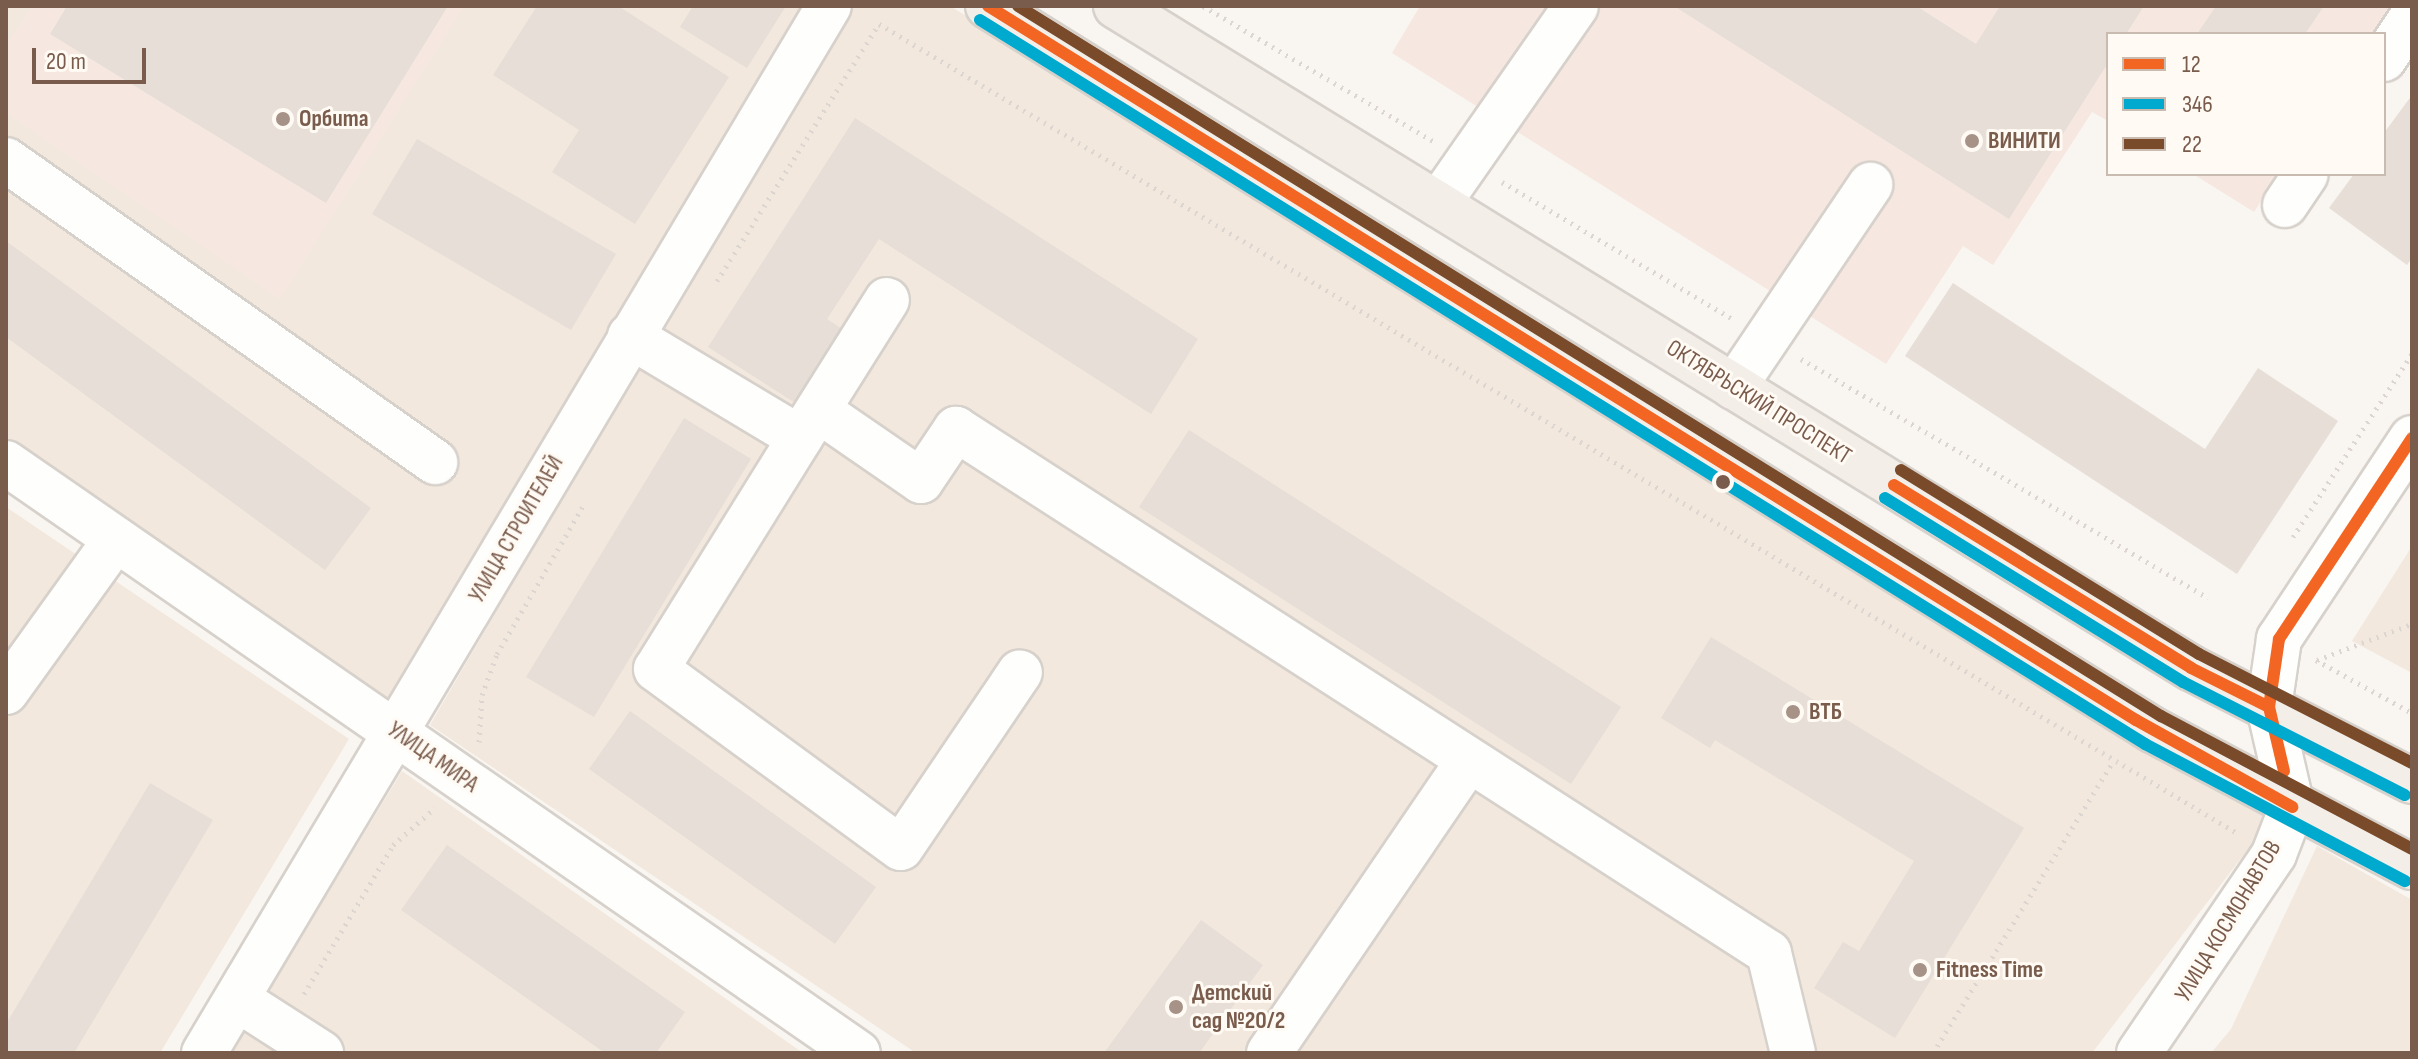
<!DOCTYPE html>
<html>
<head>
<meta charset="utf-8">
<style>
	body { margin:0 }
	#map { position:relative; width:2418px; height:1059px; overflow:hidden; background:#f9f5f0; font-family:"Sofia Sans Condensed",sans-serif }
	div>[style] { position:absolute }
	.residential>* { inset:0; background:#f2e8de }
	.commercial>* { inset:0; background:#f6e8e1 }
	.building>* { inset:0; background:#e6ded7 }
	.path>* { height:5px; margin-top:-2.5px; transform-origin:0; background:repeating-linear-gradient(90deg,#dcd5d0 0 2px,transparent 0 8px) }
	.roads { filter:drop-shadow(2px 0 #d7d1cb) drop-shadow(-2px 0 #d7d1cb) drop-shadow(0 2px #d7d1cb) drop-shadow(0 -2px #d7d1cb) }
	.minor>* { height:44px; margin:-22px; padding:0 22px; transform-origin:22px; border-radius:22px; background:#fefefd }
	.major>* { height:44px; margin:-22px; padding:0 22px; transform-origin:22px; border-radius:22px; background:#f3eee8 }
	.bus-1>* { height:12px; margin:-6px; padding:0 6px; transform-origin:6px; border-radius:6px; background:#f26522 }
	.bus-2>* { height:12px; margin:-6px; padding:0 6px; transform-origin:6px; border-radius:6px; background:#00a9ce }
	.bus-3>* { height:12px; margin:-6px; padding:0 6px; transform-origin:6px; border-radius:6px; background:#7a4b2a }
	.dots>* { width:22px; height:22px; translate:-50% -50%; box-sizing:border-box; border:4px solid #fffaf3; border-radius:50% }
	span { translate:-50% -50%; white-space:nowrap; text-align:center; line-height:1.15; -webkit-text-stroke:6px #fffaf3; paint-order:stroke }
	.poi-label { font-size:24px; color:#7a5c4d; font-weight:700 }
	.left { translate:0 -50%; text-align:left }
	.street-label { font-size:24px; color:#7a5c4d }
	.frame { position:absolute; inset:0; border:8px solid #7a5c4d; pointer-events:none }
	.legend { position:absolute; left:2106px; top:32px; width:280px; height:144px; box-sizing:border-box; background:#fffaf3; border:2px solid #cabbb1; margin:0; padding:10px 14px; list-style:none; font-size:24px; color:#7a5c4d }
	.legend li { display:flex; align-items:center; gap:16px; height:40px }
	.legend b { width:40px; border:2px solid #cabbb1 }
	.scale { position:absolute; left:32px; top:48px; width:114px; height:36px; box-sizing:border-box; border:4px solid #7a5c4d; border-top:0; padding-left:10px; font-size:24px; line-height:28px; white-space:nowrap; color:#7a5c4d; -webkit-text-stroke:6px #fffaf3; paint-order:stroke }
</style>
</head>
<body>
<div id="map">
	<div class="residential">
		<div style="clip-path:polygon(6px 6px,808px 6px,390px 706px,6px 443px)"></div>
		<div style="clip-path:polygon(849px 6px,950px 6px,2274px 815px,2092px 1053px,916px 1053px,430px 725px)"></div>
		<div style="clip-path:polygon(6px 507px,349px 739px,160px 1053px,6px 1053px)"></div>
		<div style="clip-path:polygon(2412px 546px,2412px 673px,2352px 641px)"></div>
		<div style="clip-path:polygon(402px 771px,803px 1053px,231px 1053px)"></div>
		<div style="clip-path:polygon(2317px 846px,2412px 900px,2412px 1053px,2211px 1053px,2231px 1029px)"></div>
	</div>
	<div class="commercial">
		<div style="clip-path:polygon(33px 6px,464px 6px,280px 299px,6px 113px,6px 47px)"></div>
		<div style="clip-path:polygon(1420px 6px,2390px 6px,2372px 34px,2108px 34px,2108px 121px,2092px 112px,1993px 265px,1963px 246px,1886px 364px,1392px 53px)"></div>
		<div style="clip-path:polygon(2193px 174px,2279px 174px,2254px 212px)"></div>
	</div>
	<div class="building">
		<div style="clip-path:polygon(67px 6px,448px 6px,326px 203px,50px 34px)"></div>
		<div style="clip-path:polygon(537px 6px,618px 6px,729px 77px,635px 224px,552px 172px,579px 130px,493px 75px)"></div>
		<div style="clip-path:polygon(693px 6px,786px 6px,747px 68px,680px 27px)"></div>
		<div style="clip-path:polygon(1674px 6px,1916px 6px,1976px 44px,2000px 6px,2144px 6px,2126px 34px,2108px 34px,2108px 63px,2009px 219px)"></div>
		<div style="clip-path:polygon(2216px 6px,2324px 6px,2305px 34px,2197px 34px)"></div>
		<div style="clip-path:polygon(2412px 95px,2412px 258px,2407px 265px,2329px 208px,2354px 174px,2384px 174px,2384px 133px)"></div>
		<div style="clip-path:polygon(855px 118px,1198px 339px,1151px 414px,879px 239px,827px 319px,851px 335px,803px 408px,708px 347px)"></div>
		<div style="clip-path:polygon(417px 139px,616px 254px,571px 330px,372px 214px)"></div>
		<div style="clip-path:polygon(6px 241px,371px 508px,325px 570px,6px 337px)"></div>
		<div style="clip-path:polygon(1953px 283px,2205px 449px,2258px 368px,2338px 421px,2237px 574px,1905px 356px)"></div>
		<div style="clip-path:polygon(684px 418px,751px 459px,594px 717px,526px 677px)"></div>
		<div style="clip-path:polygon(1189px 430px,1621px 707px,1571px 784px,1139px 507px)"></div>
		<div style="clip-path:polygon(1711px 637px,2024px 828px,1895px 1038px,1814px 988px,1843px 942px,1859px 951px,1914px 861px,1715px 740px,1710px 748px,1661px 718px)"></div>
		<div style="clip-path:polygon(630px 711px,876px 887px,835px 944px,589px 769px)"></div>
		<div style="clip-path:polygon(150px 783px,213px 820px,74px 1053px,6px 1053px,6px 1024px)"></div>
		<div style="clip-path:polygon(447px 845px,685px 1012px,656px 1053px,605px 1053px,401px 910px)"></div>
		<div style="clip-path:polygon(1201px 920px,1263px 965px,1199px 1053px,1104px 1053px)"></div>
	</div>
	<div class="path">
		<div style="left:1203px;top:6px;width:269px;rotate:30.4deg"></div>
		<div style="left:1502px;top:182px;width:266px;rotate:30.7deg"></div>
		<div style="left:717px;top:281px;width:304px;rotate:-57.8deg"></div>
		<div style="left:879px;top:24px;width:1583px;rotate:30.78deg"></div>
		<div style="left:1801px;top:359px;width:472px;rotate:30.4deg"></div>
		<div style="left:2293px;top:537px;width:218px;rotate:-57deg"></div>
		<div style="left:2316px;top:660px;width:110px;rotate:28.9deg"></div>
		<div style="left:2317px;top:660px;width:102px;rotate:-20.8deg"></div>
		<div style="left:479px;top:742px;width:47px;rotate:-86.3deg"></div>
		<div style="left:482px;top:695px;width:44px;rotate:-69.9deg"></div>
		<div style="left:497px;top:654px;width:171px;rotate:-59.8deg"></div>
		<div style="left:304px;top:994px;width:174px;rotate:-59.1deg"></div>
		<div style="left:393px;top:845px;width:56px;rotate:-41.4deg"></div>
		<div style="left:1933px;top:1053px;width:343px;rotate:-58.3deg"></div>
	</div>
	<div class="roads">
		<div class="minor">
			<div style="left:2384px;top:59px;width:50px;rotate:-56.3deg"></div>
			<div style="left:6px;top:160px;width:525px;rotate:35.14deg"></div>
			<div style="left:1438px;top:204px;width:241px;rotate:-55.1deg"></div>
			<div style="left:2285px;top:205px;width:37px;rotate:-56deg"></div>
			<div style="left:630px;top:336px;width:198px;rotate:31deg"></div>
			<div style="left:800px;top:438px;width:163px;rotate:-57.8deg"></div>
			<div style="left:1734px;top:387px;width:244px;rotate:-56deg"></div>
			<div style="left:818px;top:410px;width:125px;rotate:34.6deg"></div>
			<div style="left:921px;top:481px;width:63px;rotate:-56.1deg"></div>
			<div style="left:956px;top:429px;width:967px;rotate:32.8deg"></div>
			<div style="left:1769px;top:953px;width:103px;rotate:76.5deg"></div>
			<div style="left:800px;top:438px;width:272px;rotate:121.9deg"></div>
			<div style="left:656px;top:669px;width:303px;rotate:36.2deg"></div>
			<div style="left:901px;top:848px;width:212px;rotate:-55.9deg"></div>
			<div style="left:6px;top:463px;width:1036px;rotate:34.7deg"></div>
			<div style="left:6px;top:692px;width:188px;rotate:-54.3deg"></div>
			<div style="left:237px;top:999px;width:100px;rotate:32.7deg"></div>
			<div style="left:204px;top:1053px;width:1219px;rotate:-59.17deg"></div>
			<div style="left:1269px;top:1053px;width:353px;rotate:-55.7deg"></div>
			<div style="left:2139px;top:1053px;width:240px;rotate:-55.8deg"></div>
			<div style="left:2274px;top:854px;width:50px;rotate:-69deg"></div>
			<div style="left:2292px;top:807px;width:103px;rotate:-103deg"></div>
			<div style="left:2269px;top:707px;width:69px;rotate:-81.6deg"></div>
			<div style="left:2279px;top:639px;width:241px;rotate:-56.5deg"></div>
		</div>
		<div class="major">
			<div style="left:988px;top:6px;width:1372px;rotate:31.86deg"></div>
			<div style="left:2153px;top:730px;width:293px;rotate:27.9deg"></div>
			<div style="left:1116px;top:6px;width:1262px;rotate:31.63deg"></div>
			<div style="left:2191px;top:668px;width:248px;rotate:27.1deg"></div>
		</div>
	</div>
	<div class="bus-1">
		<div style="left:988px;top:6px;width:1352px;rotate:31.88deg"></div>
		<div style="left:2136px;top:720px;width:179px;rotate:29.1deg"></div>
		<div style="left:1894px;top:485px;width:349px;rotate:31.6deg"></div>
		<div style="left:2191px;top:668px;width:87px;rotate:26.6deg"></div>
		<div style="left:2284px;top:771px;width:66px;rotate:-103.2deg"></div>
		<div style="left:2269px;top:707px;width:69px;rotate:-81.6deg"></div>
		<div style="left:2279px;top:639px;width:241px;rotate:-56.5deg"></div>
	</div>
	<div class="bus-2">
		<div style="left:980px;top:20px;width:1372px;rotate:31.86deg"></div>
		<div style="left:2145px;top:744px;width:294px;rotate:27.8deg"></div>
		<div style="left:1885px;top:498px;width:350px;rotate:31.7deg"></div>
		<div style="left:2183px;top:682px;width:249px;rotate:27deg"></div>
	</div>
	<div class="bus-3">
		<div style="left:1018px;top:6px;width:1346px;rotate:31.85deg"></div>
		<div style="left:2161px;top:716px;width:284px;rotate:27.9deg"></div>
		<div style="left:1901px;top:470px;width:350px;rotate:31.7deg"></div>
		<div style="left:2199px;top:654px;width:239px;rotate:27.1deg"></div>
	</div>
	<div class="dots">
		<div style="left:283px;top:119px;background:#a69286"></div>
		<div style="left:1972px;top:141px;background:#a69286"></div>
		<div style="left:1723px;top:482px;background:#7a5c4d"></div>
		<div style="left:1793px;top:712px;background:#a69286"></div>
		<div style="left:1920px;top:970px;background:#a69286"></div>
		<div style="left:1176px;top:1007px;background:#a69286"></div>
	</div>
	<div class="poi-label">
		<span class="left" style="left:299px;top:119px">Орбита</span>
		<span class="left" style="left:1988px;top:141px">ВИНИТИ</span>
		<span class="left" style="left:1809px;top:712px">ВТБ</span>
		<span class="left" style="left:1936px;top:970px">Fitness Time</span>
		<span class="left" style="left:1192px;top:1007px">Детский<br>сад №20/2</span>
	</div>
	<div class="street-label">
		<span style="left:1759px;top:402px;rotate:32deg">ОКТЯБРЬСКИЙ ПРОСПЕКТ</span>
		<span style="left:516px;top:529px;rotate:-60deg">УЛИЦА СТРОИТЕЛЕЙ</span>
		<span style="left:433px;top:757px;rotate:35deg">УЛИЦА МИРА</span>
		<span style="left:2228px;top:921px;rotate:-59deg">УЛИЦА КОСМОНАВТОВ</span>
	</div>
	<div class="frame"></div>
	<ul class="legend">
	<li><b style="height:10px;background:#f26522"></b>12</li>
	<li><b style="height:10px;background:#00a9ce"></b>346</li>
	<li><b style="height:10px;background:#7a4b2a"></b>22</li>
	</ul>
	<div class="scale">20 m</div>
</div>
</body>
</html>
